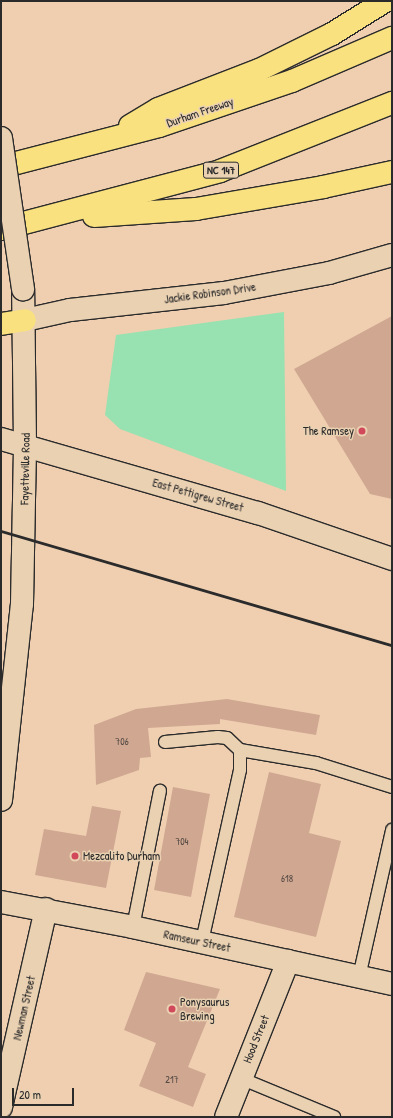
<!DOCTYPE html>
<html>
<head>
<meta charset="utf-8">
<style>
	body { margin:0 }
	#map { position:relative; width:393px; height:1118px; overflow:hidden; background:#f0cfb1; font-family:"Patrick Hand",sans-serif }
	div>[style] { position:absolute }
	.green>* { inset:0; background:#98e1b0 }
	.building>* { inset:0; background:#d0a791 }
	.roads { filter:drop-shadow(1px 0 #2b2b2b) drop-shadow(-1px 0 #2b2b2b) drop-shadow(0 1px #2b2b2b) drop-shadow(0 -1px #2b2b2b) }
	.service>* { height:12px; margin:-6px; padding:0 6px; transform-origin:6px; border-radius:6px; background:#ead1b2 }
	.minor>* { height:22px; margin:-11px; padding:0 11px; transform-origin:11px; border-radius:11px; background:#ead1b2 }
	.tertiary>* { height:22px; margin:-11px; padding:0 11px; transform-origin:11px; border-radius:11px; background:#ead1b2 }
	.secondary>* { height:22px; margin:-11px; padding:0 11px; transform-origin:11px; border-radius:11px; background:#ead1b2 }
	.motorway>* { height:22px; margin:-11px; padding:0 11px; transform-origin:11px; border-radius:11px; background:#fae180 }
	.rail>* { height:3px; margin:-1.5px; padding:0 1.5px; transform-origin:1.5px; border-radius:1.5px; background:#2b2b2b }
	.bridges { filter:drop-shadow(1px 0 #2b2b2b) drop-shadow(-1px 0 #2b2b2b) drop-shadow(0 1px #2b2b2b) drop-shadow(0 -1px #2b2b2b) }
	.secondary-bridge>* { height:22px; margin:-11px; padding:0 11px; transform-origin:11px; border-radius:11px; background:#ead1b2 }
	.dots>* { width:11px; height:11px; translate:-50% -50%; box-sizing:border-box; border:2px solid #ead1b2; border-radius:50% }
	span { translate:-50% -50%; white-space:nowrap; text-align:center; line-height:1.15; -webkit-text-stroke:3px #ead1b2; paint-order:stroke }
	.number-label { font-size:10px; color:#544a44 }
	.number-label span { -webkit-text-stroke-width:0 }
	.shield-label span { padding:1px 3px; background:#ead1b2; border:1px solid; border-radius:3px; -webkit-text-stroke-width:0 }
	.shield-label { font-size:11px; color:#2b2b2b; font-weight:700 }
	.street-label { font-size:12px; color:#2b2b2b }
	.poi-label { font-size:12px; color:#2b2b2b }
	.right { translate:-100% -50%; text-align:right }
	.left { translate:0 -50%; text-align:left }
	.frame { position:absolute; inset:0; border:2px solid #2b2b2b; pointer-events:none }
	.scale { position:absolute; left:12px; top:1088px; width:62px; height:18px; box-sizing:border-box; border:2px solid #2b2b2b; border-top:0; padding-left:5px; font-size:12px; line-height:14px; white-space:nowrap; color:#2b2b2b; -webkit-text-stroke:3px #ead1b2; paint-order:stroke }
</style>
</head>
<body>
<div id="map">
	<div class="green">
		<div style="clip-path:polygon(284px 312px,286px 491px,120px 429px,105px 415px,116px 335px)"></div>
	</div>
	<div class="building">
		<div style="clip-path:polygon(392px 316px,392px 499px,370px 494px,294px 369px)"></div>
		<div style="clip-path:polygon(227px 699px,320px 715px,316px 735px,220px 719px,220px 724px,148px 728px,151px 757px,140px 758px,139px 770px,96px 785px,94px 725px,136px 709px)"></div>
		<div style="clip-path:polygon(269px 772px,321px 784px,309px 833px,341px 841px,316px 937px,234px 917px)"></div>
		<div style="clip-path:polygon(173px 787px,210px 794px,191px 897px,154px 890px)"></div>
		<div style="clip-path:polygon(92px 806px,121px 811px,106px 888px,35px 875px,44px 829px,86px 836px)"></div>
		<div style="clip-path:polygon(146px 972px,220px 989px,188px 1067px,206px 1074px,193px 1107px,139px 1086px,156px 1043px,124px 1030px)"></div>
	</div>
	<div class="roads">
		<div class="service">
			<div style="left:165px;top:742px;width:53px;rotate:-5.4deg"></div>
			<div style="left:218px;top:737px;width:9px;rotate:6deg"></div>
			<div style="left:227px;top:738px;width:18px;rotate:43deg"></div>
			<div style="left:240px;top:750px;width:20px;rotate:90deg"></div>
			<div style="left:240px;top:770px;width:176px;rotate:102.5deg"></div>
			<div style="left:240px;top:750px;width:77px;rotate:9.7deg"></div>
			<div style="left:316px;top:763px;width:80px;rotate:17.5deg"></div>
			<div style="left:133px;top:927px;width:139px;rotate:-78.8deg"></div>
			<div style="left:359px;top:977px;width:151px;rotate:-77.3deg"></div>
			<div style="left:240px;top:1078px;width:102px;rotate:22.5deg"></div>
		</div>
		<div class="minor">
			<div style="left:1px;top:1107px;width:203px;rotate:-77.2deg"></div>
			<div style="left:226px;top:1117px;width:168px;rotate:-68.3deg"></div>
		</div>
		<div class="tertiary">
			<div style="left:25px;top:320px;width:46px;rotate:-12.5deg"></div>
			<div style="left:70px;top:310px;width:155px;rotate:-6.3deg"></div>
			<div style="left:224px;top:293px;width:107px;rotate:-10.8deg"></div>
			<div style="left:329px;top:273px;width:66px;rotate:-15.9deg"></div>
			<div style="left:1px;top:439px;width:267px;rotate:16.1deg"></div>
			<div style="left:258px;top:513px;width:142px;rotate:18.9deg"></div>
			<div style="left:1px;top:902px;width:134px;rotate:10.7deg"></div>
			<div style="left:133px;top:927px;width:265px;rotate:12.4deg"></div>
		</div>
		<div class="secondary">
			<div style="left:1px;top:800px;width:197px;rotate:-83.9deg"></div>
			<div style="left:22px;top:604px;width:160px;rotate:-88.9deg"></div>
			<div style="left:25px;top:444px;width:155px;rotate:-90.7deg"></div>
		</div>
		<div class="motorway">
			<div style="left:130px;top:126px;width:33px;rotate:-31deg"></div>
			<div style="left:158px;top:109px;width:108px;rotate:-21.1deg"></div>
			<div style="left:259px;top:70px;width:81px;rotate:-26.3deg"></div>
			<div style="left:332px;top:34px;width:62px;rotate:-31.9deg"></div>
			<div style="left:1px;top:167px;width:163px;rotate:-14.5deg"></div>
			<div style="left:159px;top:126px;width:140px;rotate:-18.7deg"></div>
			<div style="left:292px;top:81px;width:109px;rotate:-23.3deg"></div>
			<div style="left:94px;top:216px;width:102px;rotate:-3.9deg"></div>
			<div style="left:196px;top:209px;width:129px;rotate:-9.8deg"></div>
			<div style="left:323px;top:187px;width:71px;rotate:-12.3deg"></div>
			<div style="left:1px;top:229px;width:227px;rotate:-14.8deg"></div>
			<div style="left:220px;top:171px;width:185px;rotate:-21.6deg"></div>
			<div style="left:1px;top:324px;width:24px;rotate:-9deg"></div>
		</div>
	</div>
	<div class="rail">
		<div style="left:1px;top:531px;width:407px;rotate:16.3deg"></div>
	</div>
	<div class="bridges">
		<div class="secondary-bridge">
			<div style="left:1px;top:138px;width:153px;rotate:81.7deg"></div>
		</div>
	</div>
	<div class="dots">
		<div style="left:362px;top:431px;background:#d1495b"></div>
		<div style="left:75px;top:856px;background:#d1495b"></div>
		<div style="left:172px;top:1009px;background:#d1495b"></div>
	</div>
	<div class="number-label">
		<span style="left:122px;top:742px">706</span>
		<span style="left:182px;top:842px">704</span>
		<span style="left:287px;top:879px">618</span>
		<span style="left:172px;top:1080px">217</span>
	</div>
	<div class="shield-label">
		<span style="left:221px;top:170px">NC 147</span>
	</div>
	<div class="street-label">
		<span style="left:200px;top:112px;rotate:-19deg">Durham Freeway</span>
		<span style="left:210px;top:293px;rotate:-8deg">Jackie Robinson Drive</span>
		<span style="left:25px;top:469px;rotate:-89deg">Fayetteville Road</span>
		<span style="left:198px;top:495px;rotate:16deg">East Pettigrew Street</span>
		<span style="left:197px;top:941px;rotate:12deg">Ramseur Street</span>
		<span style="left:24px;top:1008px;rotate:-77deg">Newman Street</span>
		<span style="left:256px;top:1039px;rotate:-68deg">Hood Street</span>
	</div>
	<div class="poi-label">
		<span class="right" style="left:354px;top:431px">The Ramsey</span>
		<span class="left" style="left:83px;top:856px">Mezcalito Durham</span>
		<span class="left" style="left:180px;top:1009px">Ponysaurus<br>Brewing</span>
	</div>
	<div class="frame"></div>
	<div class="scale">20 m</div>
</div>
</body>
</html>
